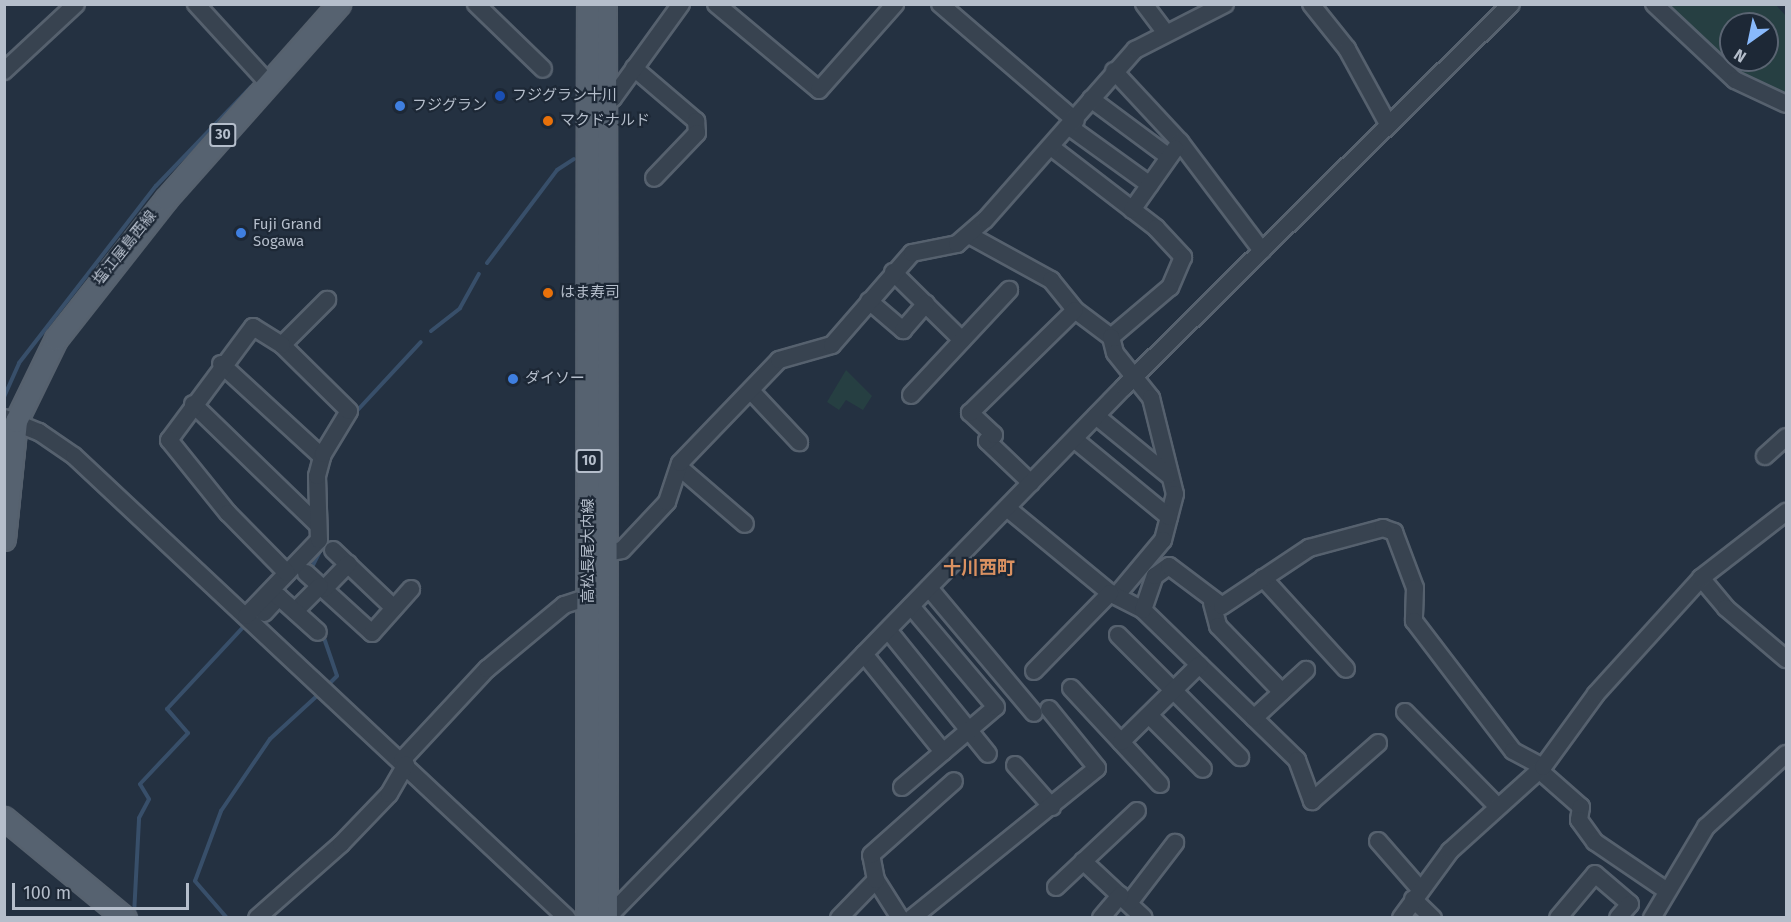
<!DOCTYPE html>
<html>
<head>
<meta charset="utf-8">
<style>
	body { margin:0 }
	#map { position:relative; width:1791px; height:922px; overflow:hidden; background:#243141; font-family:"Fira Sans","Noto Sans JP",sans-serif }
	div>[style] { position:absolute }
	.green>* { inset:0; background:#263f42 }
	.stream>* { height:4px; margin:-2px; padding:0 2px; transform-origin:2px; border-radius:2px; background:#384f6a }
	.roads { filter:drop-shadow(2px 0 #56616e) drop-shadow(-2px 0 #56616e) drop-shadow(0 2px #56616e) drop-shadow(0 -2px #56616e) }
	.minor>* { height:16px; margin:-8px; padding:0 8px; transform-origin:8px; border-radius:8px; background:#384350 }
	.major>* { height:21px; margin:-10.5px; padding:0 10.5px; transform-origin:10.5px; border-radius:10.5px; background:#566270 }
	.dots>* { width:16px; height:16px; translate:-50% -50%; box-sizing:border-box; border:3px solid #1d2836; border-radius:50% }
	span { translate:-50% -50%; white-space:nowrap; text-align:center; line-height:1.15; -webkit-text-stroke:4.5px #1d2836; paint-order:stroke }
	.shield-label span { padding:2px 4px; background:#1d2836; border:2px solid; border-radius:4px; -webkit-text-stroke-width:0 }
	.shield-label { font-size:14px; color:#b5becb; font-weight:700 }
	.poi-label { font-size:15px; color:#b5becb }
	.left { translate:0 -50%; text-align:left }
	.street-label { font-size:15px; color:#b5becb }
	.quarter-label { font-size:18px; color:#da9161; font-weight:700 }
	.frame { position:absolute; inset:0; border:6px solid #b5becb; pointer-events:none }
	.north { position:absolute; left:1719px; top:12px; width:60px; height:60px; box-sizing:border-box; background:#1d2836; border:2px solid #5a6472; border-radius:50%; rotate:213deg; font-size:16px; font-weight:700; line-height:24px; text-align:center; color:#b5becb }
	.north::after { content:''; display:block; margin:auto; width:21px; height:27px; background:#88b9fc; clip-path:polygon(50% 0,100% 100%,50% 72%,0 100%) }
	.scale { position:absolute; left:12px; top:883px; width:177px; height:27px; box-sizing:border-box; border:3px solid #b5becb; border-top:0; padding-left:8px; font-size:18px; line-height:21px; white-space:nowrap; color:#b5becb; -webkit-text-stroke:4px #1d2836; paint-order:stroke }
</style>
</head>
<body>
<div id="map">
	<div class="green">
		<div style="clip-path:polygon(evenodd,1668px 4px,1776px 5px,1786px 16px,1786px 100px,1735px 74px,1665px 7px,1668px 4px,1731px 24px,1767px 24px,1767px 60px,1731px 60px,1731px 24px)"></div>
		<div style="clip-path:polygon(846px 370px,872px 396px,863px 410px,846px 400px,839px 410px,827px 402px)"></div>
	</div>
	<div class="stream">
		<div style="left:487px;top:263px;width:116px;rotate:-53deg"></div>
		<div style="left:557px;top:170px;width:20px;rotate:-33deg"></div>
		<div style="left:431px;top:331px;width:37px;rotate:-38deg"></div>
		<div style="left:460px;top:308px;width:39px;rotate:-61deg"></div>
		<div style="left:4px;top:397px;width:37px;rotate:-66deg"></div>
		<div style="left:19px;top:363px;width:224px;rotate:-52.3deg"></div>
		<div style="left:156px;top:186px;width:137px;rotate:-46.2deg"></div>
		<div style="left:354px;top:414px;width:98px;rotate:-47.1deg"></div>
		<div style="left:313px;top:565px;width:28px;rotate:-63deg"></div>
		<div style="left:323px;top:635px;width:43px;rotate:71.1deg"></div>
		<div style="left:337px;top:676px;width:11px;rotate:135deg"></div>
		<div style="left:134px;top:915px;width:97px;rotate:-87deg"></div>
		<div style="left:139px;top:818px;width:21px;rotate:-62deg"></div>
		<div style="left:149px;top:799px;width:17px;rotate:-121deg"></div>
		<div style="left:140px;top:784px;width:70px;rotate:-46.7deg"></div>
		<div style="left:188px;top:733px;width:32px;rotate:-131deg"></div>
		<div style="left:167px;top:709px;width:116px;rotate:-47.1deg"></div>
		<div style="left:227px;top:918px;width:49px;rotate:-130.9deg"></div>
		<div style="left:195px;top:881px;width:75px;rotate:-69.6deg"></div>
		<div style="left:221px;top:811px;width:87px;rotate:-55.8deg"></div>
		<div style="left:270px;top:739px;width:65px;rotate:-42.5deg"></div>
	</div>
	<div class="roads">
		<div class="minor">
			<div style="left:196px;top:4px;width:108px;rotate:47.6deg"></div>
			<div style="left:476px;top:4px;width:93px;rotate:44.1deg"></div>
			<div style="left:716px;top:4px;width:134px;rotate:39.9deg"></div>
			<div style="left:819px;top:90px;width:115px;rotate:-48.5deg"></div>
			<div style="left:940px;top:4px;width:179px;rotate:40.7deg"></div>
			<div style="left:1144px;top:4px;width:36px;rotate:53deg"></div>
			<div style="left:1311px;top:4px;width:58px;rotate:51.3deg"></div>
			<div style="left:1347px;top:49px;width:85px;rotate:61.3deg"></div>
			<div style="left:1654px;top:4px;width:111px;rotate:43.2deg"></div>
			<div style="left:1735px;top:80px;width:56px;rotate:25.2deg"></div>
			<div style="left:634px;top:68px;width:82px;rotate:40.5deg"></div>
			<div style="left:696px;top:121px;width:12px;rotate:85deg"></div>
			<div style="left:697px;top:133px;width:62px;rotate:133.7deg"></div>
			<div style="left:4px;top:71px;width:98px;rotate:-42.9deg"></div>
			<div style="left:1114px;top:71px;width:97px;rotate:47.1deg"></div>
			<div style="left:1180px;top:142px;width:136px;rotate:53deg"></div>
			<div style="left:604px;top:98px;width:9px"></div>
			<div style="left:613px;top:98px;width:116px;rotate:-54.1deg"></div>
			<div style="left:1091px;top:99px;width:97px;rotate:36.6deg"></div>
			<div style="left:1071px;top:128px;width:97px;rotate:35.8deg"></div>
			<div style="left:1051px;top:147px;width:133px;rotate:37.6deg"></div>
			<div style="left:1156px;top:228px;width:40px;rotate:47deg"></div>
			<div style="left:1183px;top:257px;width:33px;rotate:113deg"></div>
			<div style="left:1170px;top:287px;width:77px;rotate:139.7deg"></div>
			<div style="left:1132px;top:210px;width:75px;rotate:-54.8deg"></div>
			<div style="left:969px;top:235px;width:94px;rotate:28.8deg"></div>
			<div style="left:1051px;top:280px;width:38px;rotate:51deg"></div>
			<div style="left:1075px;top:310px;width:45px;rotate:36.9deg"></div>
			<div style="left:1111px;top:337px;width:16px;rotate:76deg"></div>
			<div style="left:1115px;top:353px;width:58px;rotate:51.3deg"></div>
			<div style="left:1151px;top:398px;width:99px;rotate:76deg"></div>
			<div style="left:1175px;top:494px;width:48px;rotate:104.6deg"></div>
			<div style="left:1163px;top:540px;width:73px;rotate:130deg"></div>
			<div style="left:893px;top:272px;width:97px;rotate:44.6deg"></div>
			<div style="left:869px;top:301px;width:45px;rotate:40.5deg"></div>
			<div style="left:903px;top:330px;width:35px;rotate:-49deg"></div>
			<div style="left:282px;top:345px;width:64px;rotate:-45deg"></div>
			<div style="left:221px;top:364px;width:137px;rotate:42.6deg"></div>
			<div style="left:752px;top:392px;width:69px;rotate:46.8deg"></div>
			<div style="left:911px;top:395px;width:144px;rotate:-47deg"></div>
			<div style="left:193px;top:404px;width:174px;rotate:44.1deg"></div>
			<div style="left:1096px;top:416px;width:93px;rotate:39.3deg"></div>
			<div style="left:4px;top:418px;width:38px;rotate:22deg"></div>
			<div style="left:39px;top:432px;width:42px;rotate:34.4deg"></div>
			<div style="left:74px;top:456px;width:676px;rotate:43.14deg"></div>
			<div style="left:1074px;top:439px;width:123px;rotate:39.4deg"></div>
			<div style="left:1765px;top:456px;width:28px;rotate:-42deg"></div>
			<div style="left:679px;top:467px;width:87px;rotate:40.8deg"></div>
			<div style="left:1031px;top:483px;width:61px;rotate:-136.3deg"></div>
			<div style="left:987px;top:441px;width:9px;rotate:-41deg"></div>
			<div style="left:994px;top:435px;width:33px;rotate:-137deg"></div>
			<div style="left:970px;top:413px;width:147px;rotate:-44.4deg"></div>
			<div style="left:1007px;top:508px;width:134px;rotate:39.5deg"></div>
			<div style="left:1110px;top:593px;width:37px;rotate:27deg"></div>
			<div style="left:1143px;top:610px;width:215px;rotate:44.2deg"></div>
			<div style="left:1297px;top:760px;width:44px;rotate:69.9deg"></div>
			<div style="left:1312px;top:801px;width:88px;rotate:-41.3deg"></div>
			<div style="left:333px;top:550px;width:84px;rotate:43.6deg"></div>
			<div style="left:596px;top:555px;width:26px;rotate:-11deg"></div>
			<div style="left:622px;top:550px;width:66px;rotate:-46.8deg"></div>
			<div style="left:667px;top:502px;width:41px;rotate:-71.6deg"></div>
			<div style="left:680px;top:463px;width:143px;rotate:-46.1deg"></div>
			<div style="left:779px;top:360px;width:55px;rotate:-15.8deg"></div>
			<div style="left:832px;top:345px;width:122px;rotate:-49deg"></div>
			<div style="left:912px;top:253px;width:46px;rotate:-11.3deg"></div>
			<div style="left:957px;top:244px;width:37px;rotate:-41deg"></div>
			<div style="left:985px;top:220px;width:227px;rotate:-48.6deg"></div>
			<div style="left:1135px;top:50px;width:101px;rotate:-27.1deg"></div>
			<div style="left:306px;top:573px;width:89px;rotate:42.3deg"></div>
			<div style="left:372px;top:633px;width:59px;rotate:-48.4deg"></div>
			<div style="left:1263px;top:578px;width:123px;rotate:47.6deg"></div>
			<div style="left:1701px;top:578px;width:39px;rotate:50deg"></div>
			<div style="left:1726px;top:608px;width:79px;rotate:40.4deg"></div>
			<div style="left:929px;top:588px;width:163px;rotate:50deg"></div>
			<div style="left:324px;top:589px;width:35px;rotate:-46deg"></div>
			<div style="left:1212px;top:603px;width:24px;rotate:75deg"></div>
			<div style="left:1218px;top:626px;width:92px;rotate:45.9deg"></div>
			<div style="left:1143px;top:610px;width:36px;rotate:-71deg"></div>
			<div style="left:1155px;top:576px;width:17px;rotate:-36deg"></div>
			<div style="left:1169px;top:566px;width:66px;rotate:37deg"></div>
			<div style="left:1222px;top:606px;width:105px;rotate:-33.7deg"></div>
			<div style="left:1309px;top:548px;width:77px;rotate:-15.1deg"></div>
			<div style="left:1383px;top:528px;width:12px;rotate:20deg"></div>
			<div style="left:1394px;top:532px;width:60px;rotate:69.4deg"></div>
			<div style="left:1415px;top:588px;width:33px;rotate:92deg"></div>
			<div style="left:1414px;top:621px;width:163px;rotate:52.7deg"></div>
			<div style="left:1513px;top:751px;width:34px;rotate:28deg"></div>
			<div style="left:295px;top:611px;width:35px;rotate:-45deg"></div>
			<div style="left:264px;top:613px;width:22px;rotate:-47deg"></div>
			<div style="left:279px;top:597px;width:52px;rotate:41.9deg"></div>
			<div style="left:246px;top:616px;width:105px;rotate:-46.2deg"></div>
			<div style="left:319px;top:540px;width:64px;rotate:-91.8deg"></div>
			<div style="left:317px;top:476px;width:23px;rotate:-75deg"></div>
			<div style="left:323px;top:454px;width:50px;rotate:-58.8deg"></div>
			<div style="left:349px;top:411px;width:94px;rotate:-135.4deg"></div>
			<div style="left:282px;top:345px;width:34px;rotate:-148deg"></div>
			<div style="left:253px;top:327px;width:141px;rotate:126.6deg"></div>
			<div style="left:169px;top:440px;width:94px;rotate:51.1deg"></div>
			<div style="left:228px;top:513px;width:84px;rotate:45.5deg"></div>
			<div style="left:888px;top:630px;width:159px;rotate:51.1deg"></div>
			<div style="left:1118px;top:635px;width:173px;rotate:45deg"></div>
			<div style="left:864px;top:654px;width:126px;rotate:51.1deg"></div>
			<div style="left:1034px;top:671px;width:109px;rotate:-45.7deg"></div>
			<div style="left:1071px;top:688px;width:131px;rotate:47.2deg"></div>
			<div style="left:1405px;top:712px;width:130px;rotate:45.6deg"></div>
			<div style="left:1149px;top:715px;width:76px;rotate:45deg"></div>
			<div style="left:1254px;top:718px;width:71px;rotate:-42.7deg"></div>
			<div style="left:1121px;top:742px;width:110px;rotate:-44.6deg"></div>
			<div style="left:402px;top:760px;width:125px;rotate:-47deg"></div>
			<div style="left:487px;top:669px;width:100px;rotate:-39.7deg"></div>
			<div style="left:564px;top:605px;width:36px;rotate:-18deg"></div>
			<div style="left:1015px;top:765px;width:56px;rotate:48.6deg"></div>
			<div style="left:1539px;top:770px;width:56px;rotate:41.4deg"></div>
			<div style="left:1581px;top:807px;width:13px;rotate:99deg"></div>
			<div style="left:1579px;top:820px;width:27px;rotate:54deg"></div>
			<div style="left:1595px;top:842px;width:87px;rotate:34.2deg"></div>
			<div style="left:902px;top:787px;width:123px;rotate:-40.4deg"></div>
			<div style="left:996px;top:707px;width:132px;rotate:-130.1deg"></div>
			<div style="left:1378px;top:841px;width:64px;rotate:48.8deg"></div>
			<div style="left:1083px;top:861px;width:83px;rotate:43.1deg"></div>
			<div style="left:876px;top:880px;width:45px;rotate:57.7deg"></div>
			<div style="left:1056px;top:887px;width:111px;rotate:-43.2deg"></div>
			<div style="left:1413px;top:899px;width:28px;rotate:44deg"></div>
			<div style="left:1129px;top:903px;width:76px;rotate:-52.5deg"></div>
			<div style="left:257px;top:918px;width:112px;rotate:-41.4deg"></div>
			<div style="left:341px;top:844px;width:69px;rotate:-46.2deg"></div>
			<div style="left:389px;top:794px;width:34px;rotate:-60deg"></div>
			<div style="left:607px;top:918px;width:741px;rotate:-45.77deg"></div>
			<div style="left:1124px;top:387px;width:544px;rotate:-44.7deg"></div>
			<div style="left:839px;top:918px;width:53px;rotate:-45.8deg"></div>
			<div style="left:876px;top:880px;width:25px;rotate:-101deg"></div>
			<div style="left:871px;top:855px;width:111px;rotate:-41.7deg"></div>
			<div style="left:912px;top:918px;width:238px;rotate:-39deg"></div>
			<div style="left:1097px;top:768px;width:76px;rotate:-129.1deg"></div>
			<div style="left:1101px;top:918px;width:30px;rotate:-50deg"></div>
			<div style="left:1401px;top:918px;width:83px;rotate:-53.8deg"></div>
			<div style="left:1450px;top:851px;width:125px;rotate:-42.1deg"></div>
			<div style="left:1543px;top:767px;width:90px;rotate:-54deg"></div>
			<div style="left:1596px;top:694px;width:156px;rotate:-47.8deg"></div>
			<div style="left:1701px;top:578px;width:108px;rotate:-37.8deg"></div>
			<div style="left:1558px;top:918px;width:57px;rotate:-49.9deg"></div>
			<div style="left:1595px;top:874px;width:46px;rotate:40.6deg"></div>
			<div style="left:1630px;top:904px;width:18px;rotate:131deg"></div>
			<div style="left:1652px;top:918px;width:106px;rotate:-59.3deg"></div>
			<div style="left:1706px;top:827px;width:108px;rotate:-42.4deg"></div>
		</div>
		<div class="major">
			<div style="left:605px;top:4px;width:914px;rotate:89.94deg"></div>
			<div style="left:4px;top:539px;width:119px;rotate:-84.2deg"></div>
			<div style="left:16px;top:421px;width:91px;rotate:-64deg"></div>
			<div style="left:56px;top:339px;width:178px;rotate:-51.8deg"></div>
			<div style="left:166px;top:199px;width:261px;rotate:-48.4deg"></div>
			<div style="left:4px;top:818px;width:157px;rotate:39.6deg"></div>
			<div style="left:587px;top:918px;width:914px;rotate:-89.94deg"></div>
		</div>
	</div>
	<div class="dots">
		<div style="left:500px;top:96px;background:#1a4fb4"></div>
		<div style="left:400px;top:106px;background:#3f7fe0"></div>
		<div style="left:548px;top:121px;background:#e8710a"></div>
		<div style="left:241px;top:233px;background:#3f7fe0"></div>
		<div style="left:548px;top:293px;background:#e8710a"></div>
		<div style="left:513px;top:379px;background:#3f7fe0"></div>
	</div>
	<div class="shield-label">
		<span style="left:223px;top:135px">30</span>
		<span style="left:589px;top:461px">10</span>
	</div>
	<div class="poi-label">
		<span class="left" style="left:512px;top:96px">フジグラン十川</span>
		<span class="left" style="left:412px;top:106px">フジグラン</span>
		<span class="left" style="left:560px;top:121px">マクドナルド</span>
		<span class="left" style="left:253px;top:233px">Fuji Grand<br>Sogawa</span>
		<span class="left" style="left:560px;top:293px">はま寿司</span>
		<span class="left" style="left:525px;top:379px">ダイソー</span>
	</div>
	<div class="street-label">
		<span style="left:125px;top:248px;rotate:-51deg">塩江屋島西線</span>
		<span style="left:589px;top:551px;rotate:-90deg">高松長尾大内線</span>
	</div>
	<div class="quarter-label">
		<span style="left:979px;top:568px">十川西町</span>
	</div>
	<div class="frame"></div>
	<div class="north">N</div>
	<div class="scale">100 m</div>
</div>
</body>
</html>
